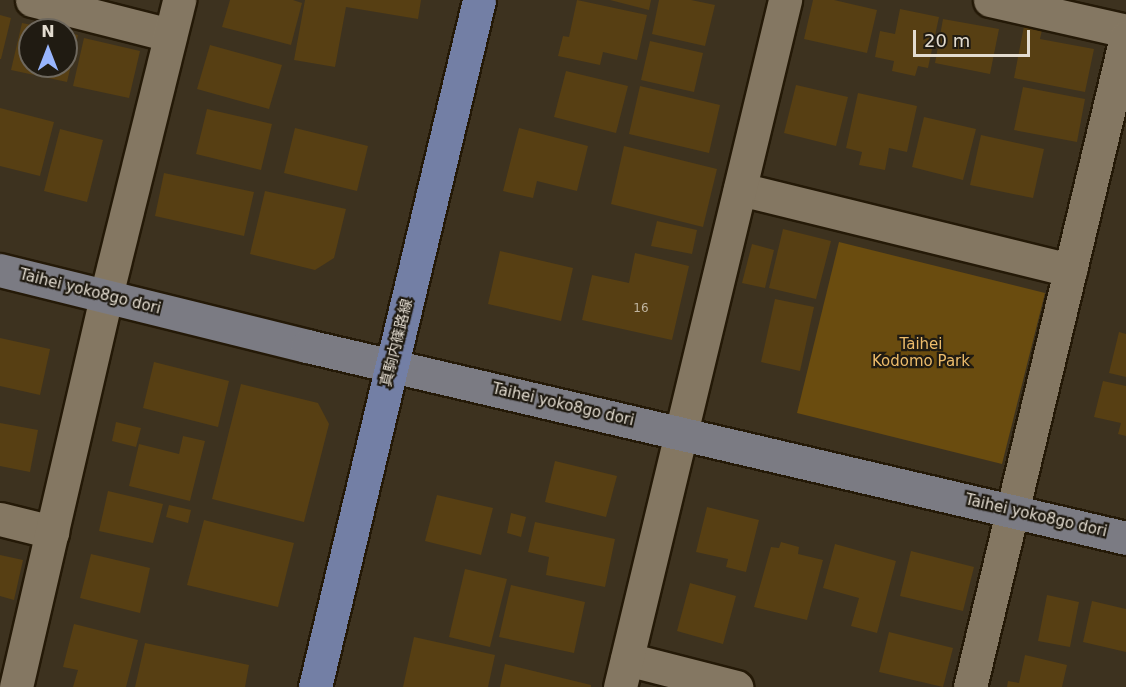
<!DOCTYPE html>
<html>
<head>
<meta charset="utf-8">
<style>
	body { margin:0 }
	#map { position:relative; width:1126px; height:687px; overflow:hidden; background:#3d321f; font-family:"DejaVu Sans","Noto Sans JP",sans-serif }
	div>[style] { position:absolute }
	.green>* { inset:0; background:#6a4c0f }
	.building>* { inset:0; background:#573f13 }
	.roads { filter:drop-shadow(2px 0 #241907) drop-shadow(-2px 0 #241907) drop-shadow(0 2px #241907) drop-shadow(0 -2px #241907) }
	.street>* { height:33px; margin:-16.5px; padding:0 16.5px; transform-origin:16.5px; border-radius:16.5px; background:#847762 }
	.secondary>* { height:33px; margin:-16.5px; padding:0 16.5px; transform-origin:16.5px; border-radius:16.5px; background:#7b7b83 }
	.primary>* { height:33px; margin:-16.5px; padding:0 16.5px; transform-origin:16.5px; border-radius:16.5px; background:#737fa5 }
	span { translate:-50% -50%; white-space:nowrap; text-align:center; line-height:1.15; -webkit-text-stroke:4.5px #201b12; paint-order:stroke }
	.number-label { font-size:12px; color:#c0b5a1 }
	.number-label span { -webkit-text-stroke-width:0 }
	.street-label { font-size:15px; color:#e3dcd0 }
	.park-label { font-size:15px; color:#edbc6b }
	.north { position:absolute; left:18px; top:18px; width:60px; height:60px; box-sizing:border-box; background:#201b12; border:2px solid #6e685e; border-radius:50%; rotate:0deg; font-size:16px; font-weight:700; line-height:24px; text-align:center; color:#e3dcd0 }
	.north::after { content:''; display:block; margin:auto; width:21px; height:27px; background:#98b5fd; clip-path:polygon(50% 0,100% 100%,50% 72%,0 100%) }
	.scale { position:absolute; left:913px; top:30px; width:117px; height:27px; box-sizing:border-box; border:3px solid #e3dcd0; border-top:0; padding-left:8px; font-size:18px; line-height:21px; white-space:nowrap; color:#e3dcd0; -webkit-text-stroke:4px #201b12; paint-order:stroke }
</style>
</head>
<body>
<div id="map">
	<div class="green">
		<div style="clip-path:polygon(839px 242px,1045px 293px,1002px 464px,797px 413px)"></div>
	</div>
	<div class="building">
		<div style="clip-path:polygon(230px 0,293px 0,302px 3px,291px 45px,222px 27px)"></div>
		<div style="clip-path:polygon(305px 0,421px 0,418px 19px,346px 7px,335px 67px,294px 60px)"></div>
		<div style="clip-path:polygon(577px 0,647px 15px,637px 60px,603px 52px,600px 65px,558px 56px,563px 36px,569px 37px)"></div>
		<div style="clip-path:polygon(610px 0,651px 0,649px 10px)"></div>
		<div style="clip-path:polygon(659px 0,691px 0,715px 5px,705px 46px,652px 34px)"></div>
		<div style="clip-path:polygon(813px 0,834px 0,877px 10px,867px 53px,804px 39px)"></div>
		<div style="clip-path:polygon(900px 9px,939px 17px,928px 68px,918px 66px,915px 76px,892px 71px,894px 61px,875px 57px,880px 31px,895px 34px)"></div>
		<div style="clip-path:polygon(0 15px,11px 18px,1px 59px,0 59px)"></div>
		<div style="clip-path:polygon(943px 19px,999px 29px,990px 74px,935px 63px)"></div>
		<div style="clip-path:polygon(22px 23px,51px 29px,30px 30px,30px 66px,66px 66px,66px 32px,78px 35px,67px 82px,11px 70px)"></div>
		<div style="clip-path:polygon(1024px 26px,1042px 30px,1040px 39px,1094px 49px,1085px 92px,1014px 78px)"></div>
		<div style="clip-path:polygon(84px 38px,140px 51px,129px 98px,73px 86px)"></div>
		<div style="clip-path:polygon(650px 41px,703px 53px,694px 92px,641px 80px)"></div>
		<div style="clip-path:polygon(210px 45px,282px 65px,269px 109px,197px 89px)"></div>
		<div style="clip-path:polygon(566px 71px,628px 86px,616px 133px,554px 117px)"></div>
		<div style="clip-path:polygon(796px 85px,848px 97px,836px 146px,784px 133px)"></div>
		<div style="clip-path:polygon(640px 86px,720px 105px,709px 153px,629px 134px)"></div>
		<div style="clip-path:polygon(1023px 87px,1085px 99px,1077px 142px,1014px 130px)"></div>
		<div style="clip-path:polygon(858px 93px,917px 106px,907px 152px,889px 148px,885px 170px,859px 165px,862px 152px,846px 148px)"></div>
		<div style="clip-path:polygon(0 108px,54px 122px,40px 176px,0 166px)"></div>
		<div style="clip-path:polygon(207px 109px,272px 124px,261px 170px,196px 154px)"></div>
		<div style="clip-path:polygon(924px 117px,976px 129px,963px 180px,912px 167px)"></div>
		<div style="clip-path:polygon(295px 128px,368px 146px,357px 191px,284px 173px)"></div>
		<div style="clip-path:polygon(519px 128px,588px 146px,577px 191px,537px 181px,533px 198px,503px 191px)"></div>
		<div style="clip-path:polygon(60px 129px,103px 140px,87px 202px,44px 191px)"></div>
		<div style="clip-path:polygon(981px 135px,1044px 149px,1033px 198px,970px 185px)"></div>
		<div style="clip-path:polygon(624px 146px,717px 169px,703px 227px,611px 204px)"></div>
		<div style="clip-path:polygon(164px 173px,254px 192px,244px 236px,155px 216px)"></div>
		<div style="clip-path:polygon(265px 191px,346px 209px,334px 258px,315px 270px,250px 254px)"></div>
		<div style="clip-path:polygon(657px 221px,697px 230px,692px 254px,651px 246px)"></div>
		<div style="clip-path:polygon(783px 229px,831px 241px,816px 299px,769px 288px)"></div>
		<div style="clip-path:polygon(752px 244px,774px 250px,765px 288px,742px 283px)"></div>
		<div style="clip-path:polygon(500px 251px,573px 268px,561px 321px,488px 304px)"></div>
		<div style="clip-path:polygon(635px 253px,689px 266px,672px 340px,582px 320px,592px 275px,629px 283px)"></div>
		<div style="clip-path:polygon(775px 299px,814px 307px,800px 371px,761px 362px)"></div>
		<div style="clip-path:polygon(1119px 332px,1126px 334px,1126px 377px,1109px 373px)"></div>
		<div style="clip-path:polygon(0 338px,50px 349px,40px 395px,0 386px)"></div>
		<div style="clip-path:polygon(154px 362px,229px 381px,218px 427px,143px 408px)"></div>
		<div style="clip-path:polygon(1103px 381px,1126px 386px,1126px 436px,1118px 434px,1121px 423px,1094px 417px)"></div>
		<div style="clip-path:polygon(241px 384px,318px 403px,329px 424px,304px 522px,212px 499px)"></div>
		<div style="clip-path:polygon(116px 422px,141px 428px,136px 447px,112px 441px)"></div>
		<div style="clip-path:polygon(0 423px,38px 430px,30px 472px,0 466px)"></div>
		<div style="clip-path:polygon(183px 436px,205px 441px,190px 501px,129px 486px,139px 444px,179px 454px)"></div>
		<div style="clip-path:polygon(555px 461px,617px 476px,606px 517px,545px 502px)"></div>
		<div style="clip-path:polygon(108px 491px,163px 504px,153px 543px,99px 531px)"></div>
		<div style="clip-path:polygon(437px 495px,493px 508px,481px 555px,425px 541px)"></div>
		<div style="clip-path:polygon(169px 505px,191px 510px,188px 523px,166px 517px)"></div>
		<div style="clip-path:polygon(707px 507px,759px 520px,746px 572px,726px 567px,728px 559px,696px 552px)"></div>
		<div style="clip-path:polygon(511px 513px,526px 517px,521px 537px,507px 533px)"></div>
		<div style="clip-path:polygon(204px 520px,294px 543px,278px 607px,187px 585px)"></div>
		<div style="clip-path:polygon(535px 522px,615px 539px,605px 587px,546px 575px,549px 557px,528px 552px)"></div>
		<div style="clip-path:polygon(781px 542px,799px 547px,798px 554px,823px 560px,807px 620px,754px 607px,771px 547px,779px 548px)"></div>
		<div style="clip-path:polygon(835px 544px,896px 561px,877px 633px,851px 626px,859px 598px,823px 588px)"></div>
		<div style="clip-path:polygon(911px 551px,974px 567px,963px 611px,900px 596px)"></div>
		<div style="clip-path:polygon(91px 554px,150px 568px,140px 613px,80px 598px)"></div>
		<div style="clip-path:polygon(0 555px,23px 560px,14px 600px,0 596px)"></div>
		<div style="clip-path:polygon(465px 569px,507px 579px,490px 647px,449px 637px)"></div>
		<div style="clip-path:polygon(690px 583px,736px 596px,723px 644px,677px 631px)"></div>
		<div style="clip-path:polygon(511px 585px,585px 602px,574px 653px,499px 637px)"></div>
		<div style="clip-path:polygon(1047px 595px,1079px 602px,1070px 647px,1038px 641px)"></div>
		<div style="clip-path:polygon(1092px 601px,1126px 609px,1126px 652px,1083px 642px)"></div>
		<div style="clip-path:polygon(74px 624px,138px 640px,126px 687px,73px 687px,78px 670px,63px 667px)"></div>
		<div style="clip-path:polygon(889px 632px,953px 648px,943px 687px,879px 672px)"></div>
		<div style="clip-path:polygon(414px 637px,495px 655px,488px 687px,403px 687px)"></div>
		<div style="clip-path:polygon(145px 643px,249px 665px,245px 687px,135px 687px)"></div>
		<div style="clip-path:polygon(1025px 655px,1067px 665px,1062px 687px,1007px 687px,1008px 681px,1019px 683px)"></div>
		<div style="clip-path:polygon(505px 664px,591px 685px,591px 687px,500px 687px)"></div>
	</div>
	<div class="roads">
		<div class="street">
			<div style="left:32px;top:0;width:142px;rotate:14.2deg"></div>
			<div style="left:990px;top:0;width:139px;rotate:12.8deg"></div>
			<div style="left:740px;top:189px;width:340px;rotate:13.8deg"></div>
			<div style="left:0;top:519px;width:54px;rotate:14deg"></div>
			<div style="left:627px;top:659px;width:113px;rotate:14.4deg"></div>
			<div style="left:16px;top:687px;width:401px;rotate:-77deg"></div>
			<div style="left:106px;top:296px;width:305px;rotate:-76.1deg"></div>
			<div style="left:620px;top:687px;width:707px;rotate:-76.49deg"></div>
			<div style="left:970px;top:687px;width:668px;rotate:-76.5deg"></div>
		</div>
		<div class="secondary">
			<div style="left:0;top:270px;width:316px;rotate:13.9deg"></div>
			<div style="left:307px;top:346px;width:841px;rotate:13.19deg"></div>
		</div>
		<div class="primary">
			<div style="left:315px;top:687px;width:706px;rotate:-76.57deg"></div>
		</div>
	</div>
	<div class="number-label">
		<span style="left:641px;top:309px">16</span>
	</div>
	<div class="street-label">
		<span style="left:90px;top:292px;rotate:14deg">Taihei yoko8go dori</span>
		<span style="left:397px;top:343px;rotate:-76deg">真駒内篠路線</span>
		<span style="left:563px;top:405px;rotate:13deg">Taihei yoko8go dori</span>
		<span style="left:1036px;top:516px;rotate:13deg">Taihei yoko8go dori</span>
	</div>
	<div class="park-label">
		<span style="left:921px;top:353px">Taihei<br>Kodomo Park</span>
	</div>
	<div class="north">N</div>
	<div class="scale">20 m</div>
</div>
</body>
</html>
